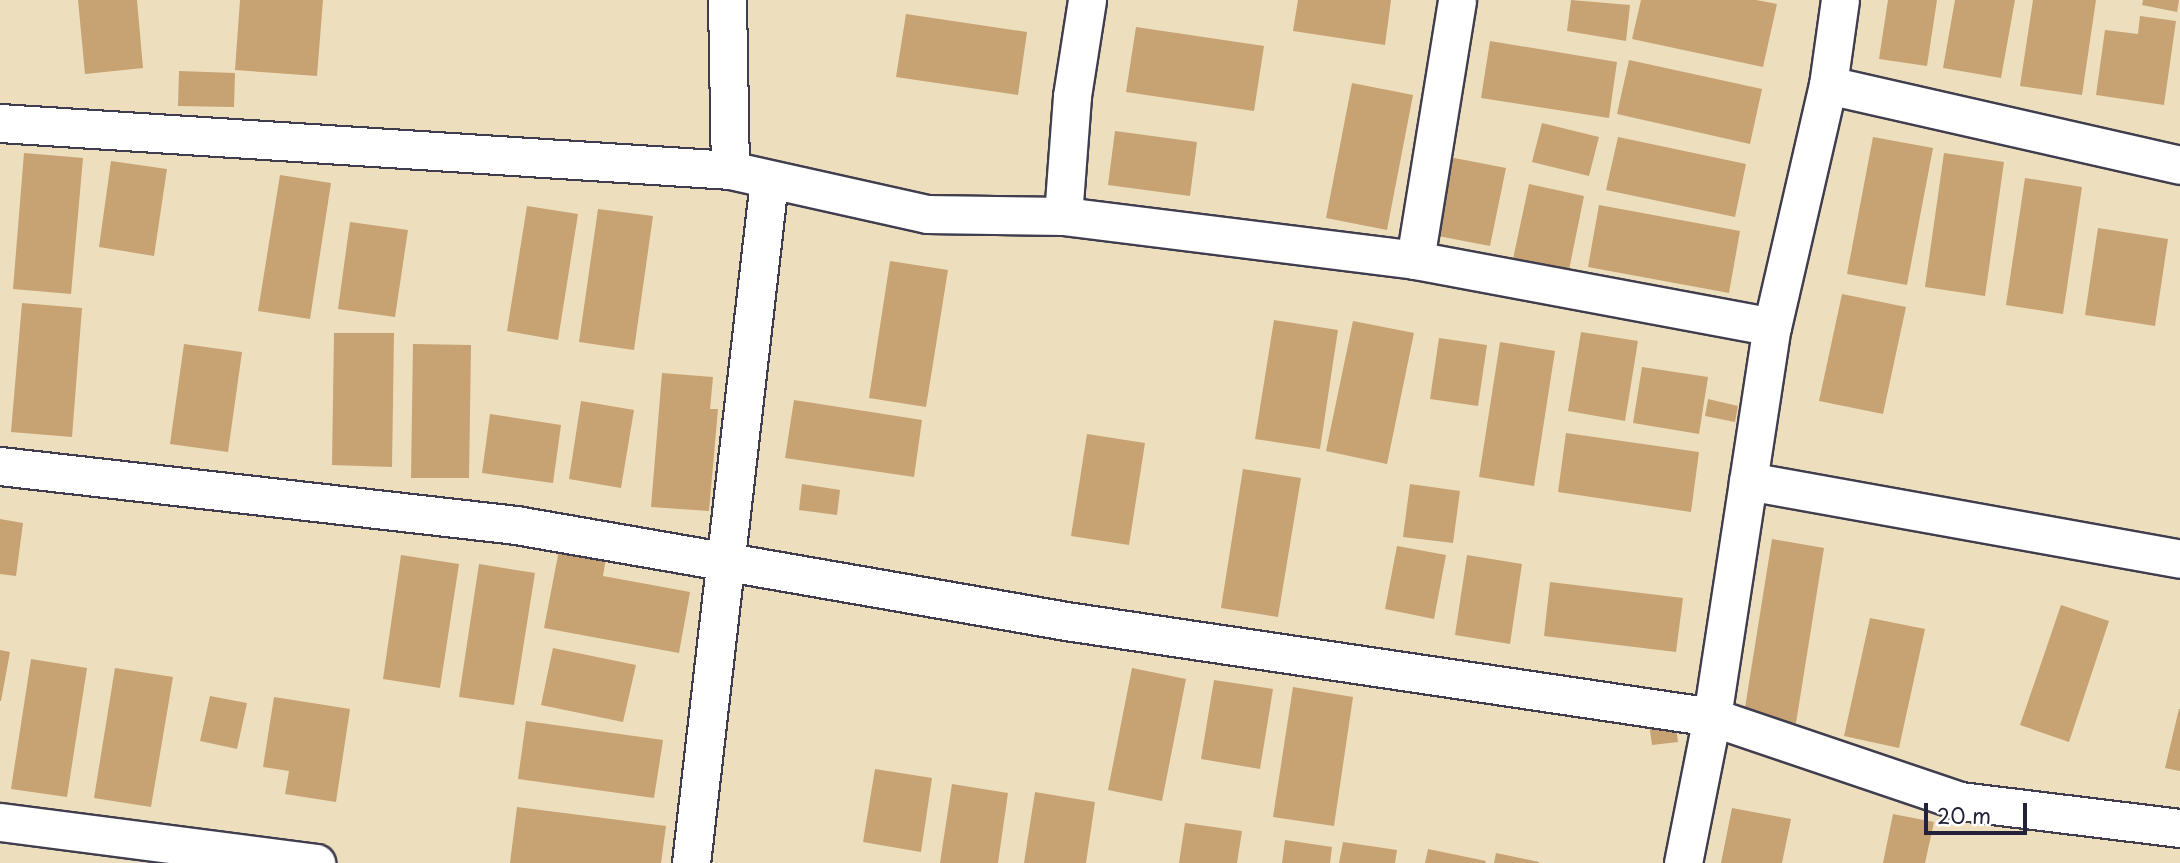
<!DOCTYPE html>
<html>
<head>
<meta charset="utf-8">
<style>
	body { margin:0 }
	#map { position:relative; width:2180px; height:863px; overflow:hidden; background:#eddfbd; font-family:"Playpen Sans",sans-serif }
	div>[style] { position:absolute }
	.building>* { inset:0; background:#c7a273 }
	.roads { filter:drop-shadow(2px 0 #403e4e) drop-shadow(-2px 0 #403e4e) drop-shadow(0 2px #403e4e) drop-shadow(0 -2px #403e4e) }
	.street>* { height:37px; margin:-18.5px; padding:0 18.5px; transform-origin:18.5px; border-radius:18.5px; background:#fff }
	span { translate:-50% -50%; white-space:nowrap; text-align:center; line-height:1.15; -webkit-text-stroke:7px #fff; paint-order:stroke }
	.scale { position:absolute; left:1924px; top:803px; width:103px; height:32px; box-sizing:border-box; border:4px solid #22223b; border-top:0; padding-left:9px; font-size:21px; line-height:24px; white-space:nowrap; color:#22223b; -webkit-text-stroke:5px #fff; paint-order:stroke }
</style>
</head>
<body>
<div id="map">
	<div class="building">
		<div style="clip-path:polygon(78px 0,137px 0,143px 68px,85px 74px)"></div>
		<div style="clip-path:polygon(240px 0,323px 0,317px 76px,235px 70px)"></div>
		<div style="clip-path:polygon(1298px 0,1391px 0,1385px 45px,1293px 31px)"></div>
		<div style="clip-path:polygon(1571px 0,1630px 5px,1626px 41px,1567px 31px)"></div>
		<div style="clip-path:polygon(1641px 0,1756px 0,1777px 4px,1763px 67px,1632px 39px)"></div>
		<div style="clip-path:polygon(1888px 0,1937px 0,1927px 66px,1879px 59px)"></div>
		<div style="clip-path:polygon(1955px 0,2015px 0,2001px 78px,1943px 68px)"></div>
		<div style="clip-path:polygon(2033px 0,2096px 0,2082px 95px,2020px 86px)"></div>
		<div style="clip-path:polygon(2143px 0,2179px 0,2177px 12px,2142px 5px)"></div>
		<div style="clip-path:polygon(906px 14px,1027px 32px,1018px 95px,896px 77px)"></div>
		<div style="clip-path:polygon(2140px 16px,2176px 21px,2164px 105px,2096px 95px,2105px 30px,2138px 34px)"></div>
		<div style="clip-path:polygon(1136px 27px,1264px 46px,1254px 111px,1126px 92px)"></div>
		<div style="clip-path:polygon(1490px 41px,1617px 62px,1609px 118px,1481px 98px)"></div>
		<div style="clip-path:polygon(1629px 60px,1762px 89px,1750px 144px,1617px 114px)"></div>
		<div style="clip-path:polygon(179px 71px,235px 73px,234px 107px,178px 106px)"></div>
		<div style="clip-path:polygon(1352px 83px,1413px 95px,1387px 230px,1326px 218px)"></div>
		<div style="clip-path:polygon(1542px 123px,1599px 137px,1589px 176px,1532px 162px)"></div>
		<div style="clip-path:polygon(1115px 131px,1197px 142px,1190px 196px,1108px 185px)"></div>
		<div style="clip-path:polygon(1618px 137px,1746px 164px,1735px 217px,1606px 190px)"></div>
		<div style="clip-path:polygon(1873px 137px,1933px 148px,1907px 285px,1847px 274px)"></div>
		<div style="clip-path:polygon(24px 153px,83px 158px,71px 294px,13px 289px)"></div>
		<div style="clip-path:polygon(1944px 153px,2004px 162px,1985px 296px,1925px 287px)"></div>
		<div style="clip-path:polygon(1449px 157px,1506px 168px,1490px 246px,1433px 235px)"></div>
		<div style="clip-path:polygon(111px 161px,167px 169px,154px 256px,99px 247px)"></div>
		<div style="clip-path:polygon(280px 175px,331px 183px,310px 319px,258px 311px)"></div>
		<div style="clip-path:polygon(2025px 178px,2082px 187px,2063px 314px,2006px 305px)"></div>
		<div style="clip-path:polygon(1529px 184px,1584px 196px,1569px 270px,1513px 259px)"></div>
		<div style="clip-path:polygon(1599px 205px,1740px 231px,1729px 293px,1588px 267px)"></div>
		<div style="clip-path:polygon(527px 206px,578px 214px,558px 340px,507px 331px)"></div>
		<div style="clip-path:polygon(598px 209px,653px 216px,634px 350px,579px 342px)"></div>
		<div style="clip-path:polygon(350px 222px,408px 230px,395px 317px,338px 309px)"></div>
		<div style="clip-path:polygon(2098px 228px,2168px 239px,2155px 326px,2085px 315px)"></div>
		<div style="clip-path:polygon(890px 261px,948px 270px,926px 407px,869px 398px)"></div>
		<div style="clip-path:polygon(1842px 294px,1906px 307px,1883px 414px,1819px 401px)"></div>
		<div style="clip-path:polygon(22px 303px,82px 308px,72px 437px,11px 432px)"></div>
		<div style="clip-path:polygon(1274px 320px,1338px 330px,1320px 449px,1255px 439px)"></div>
		<div style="clip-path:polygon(1353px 321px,1414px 333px,1387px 464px,1326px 451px)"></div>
		<div style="clip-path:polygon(1581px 332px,1638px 341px,1625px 421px,1568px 411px)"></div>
		<div style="clip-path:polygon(334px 333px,394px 333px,392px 467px,332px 465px)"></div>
		<div style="clip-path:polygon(1439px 338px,1487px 345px,1478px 406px,1430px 399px)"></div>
		<div style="clip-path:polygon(1500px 342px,1555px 351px,1534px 486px,1479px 477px)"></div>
		<div style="clip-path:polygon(184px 344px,242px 352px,228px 452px,170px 444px)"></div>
		<div style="clip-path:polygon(413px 344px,471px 345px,469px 478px,411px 478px)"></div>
		<div style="clip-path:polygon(1642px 367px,1708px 377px,1699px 434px,1633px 423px)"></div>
		<div style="clip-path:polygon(662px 373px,713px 377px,710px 409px,718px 409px,709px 511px,651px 507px)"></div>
		<div style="clip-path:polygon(1708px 399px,1738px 406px,1735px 422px,1705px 416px)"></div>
		<div style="clip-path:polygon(794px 400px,922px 420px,914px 477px,785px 458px)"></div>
		<div style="clip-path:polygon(581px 401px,634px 410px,621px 488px,569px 479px)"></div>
		<div style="clip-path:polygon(490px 414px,561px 425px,553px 483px,482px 473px)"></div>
		<div style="clip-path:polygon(1566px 433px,1699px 452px,1691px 512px,1558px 492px)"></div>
		<div style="clip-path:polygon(1087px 434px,1145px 443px,1129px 545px,1071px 536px)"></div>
		<div style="clip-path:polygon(1243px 469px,1301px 478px,1278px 617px,1221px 608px)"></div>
		<div style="clip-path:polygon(802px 484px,840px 490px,837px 515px,799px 510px)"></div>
		<div style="clip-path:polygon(1410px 484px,1460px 491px,1453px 543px,1403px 537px)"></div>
		<div style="clip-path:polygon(0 519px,23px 523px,16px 576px,0 574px)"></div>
		<div style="clip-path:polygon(1772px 539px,1824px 548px,1796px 723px,1744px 714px)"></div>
		<div style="clip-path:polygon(1397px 546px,1446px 555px,1434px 619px,1385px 609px)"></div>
		<div style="clip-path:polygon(559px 550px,606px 558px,603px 576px,690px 592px,679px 653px,544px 628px)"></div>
		<div style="clip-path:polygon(401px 555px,459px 564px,440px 688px,383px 679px)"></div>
		<div style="clip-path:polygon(1467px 555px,1522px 564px,1510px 644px,1455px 635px)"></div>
		<div style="clip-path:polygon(479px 564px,535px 573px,514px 705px,459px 697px)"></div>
		<div style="clip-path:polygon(1550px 582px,1683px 598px,1676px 652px,1544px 636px)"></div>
		<div style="clip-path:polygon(2061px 605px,2109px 621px,2069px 742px,2020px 725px)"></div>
		<div style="clip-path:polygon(1870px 618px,1925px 629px,1899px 748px,1844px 736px)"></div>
		<div style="clip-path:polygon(553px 648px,636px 665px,623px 722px,541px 705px)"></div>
		<div style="clip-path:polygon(0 650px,10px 652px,1px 701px,0 701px)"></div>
		<div style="clip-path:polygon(31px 659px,87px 668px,67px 797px,11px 789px)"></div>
		<div style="clip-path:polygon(115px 668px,173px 677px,151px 807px,94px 798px)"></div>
		<div style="clip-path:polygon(1132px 668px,1186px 679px,1162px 801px,1108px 790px)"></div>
		<div style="clip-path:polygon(1214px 680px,1273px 689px,1260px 769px,1201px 759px)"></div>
		<div style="clip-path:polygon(1293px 687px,1353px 697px,1334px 826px,1273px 817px)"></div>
		<div style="clip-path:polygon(210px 696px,247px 703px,237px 749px,200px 741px)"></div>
		<div style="clip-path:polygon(274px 697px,350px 709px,336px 802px,285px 794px,289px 771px,263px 767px)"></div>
		<div style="clip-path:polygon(2179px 709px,2180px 709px,2180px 771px,2165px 768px)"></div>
		<div style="clip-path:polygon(1675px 720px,1678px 742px,1652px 745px,1649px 724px)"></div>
		<div style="clip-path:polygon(526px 721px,663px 740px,654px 798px,518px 779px)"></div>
		<div style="clip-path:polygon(875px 769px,932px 778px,921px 852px,863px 842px)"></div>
		<div style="clip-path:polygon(952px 784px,1008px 793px,998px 863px,940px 863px)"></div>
		<div style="clip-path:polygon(1035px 792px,1095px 802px,1086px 863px,1024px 863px)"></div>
		<div style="clip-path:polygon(517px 807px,666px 826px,661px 863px,510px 863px)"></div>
		<div style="clip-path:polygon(1732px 808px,1791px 819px,1782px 863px,1721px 863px)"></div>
		<div style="clip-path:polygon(1893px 814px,1934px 822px,1925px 863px,1883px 863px)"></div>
		<div style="clip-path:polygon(1185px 823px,1242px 831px,1237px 863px,1179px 863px)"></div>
		<div style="clip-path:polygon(1285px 840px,1332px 847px,1330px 863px,1282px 863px)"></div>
		<div style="clip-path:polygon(1343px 842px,1397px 850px,1395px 863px,1339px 863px)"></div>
		<div style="clip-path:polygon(1428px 849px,1486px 861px,1485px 863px,1425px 863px)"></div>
		<div style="clip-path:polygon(1496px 853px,1539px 862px,1539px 863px,1494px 863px)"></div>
	</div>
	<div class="roads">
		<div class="street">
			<div style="left:727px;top:0;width:170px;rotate:89deg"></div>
			<div style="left:1828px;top:85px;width:361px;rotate:12.8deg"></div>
			<div style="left:0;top:123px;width:732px;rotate:3.68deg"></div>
			<div style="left:730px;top:170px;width:202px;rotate:12.6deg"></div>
			<div style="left:927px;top:214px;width:136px;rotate:0.8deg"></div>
			<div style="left:1063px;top:216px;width:355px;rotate:7.1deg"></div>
			<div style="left:1415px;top:260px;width:363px;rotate:10.6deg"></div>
			<div style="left:1063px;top:216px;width:120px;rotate:-85.7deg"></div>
			<div style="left:1072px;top:96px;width:97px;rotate:-81.1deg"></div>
			<div style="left:1415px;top:260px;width:263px;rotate:-80.8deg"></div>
			<div style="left:0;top:466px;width:519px;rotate:6.52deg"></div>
			<div style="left:516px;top:525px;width:558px;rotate:9.9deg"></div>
			<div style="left:1066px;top:621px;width:653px;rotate:8.45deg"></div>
			<div style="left:1712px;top:717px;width:262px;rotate:18.7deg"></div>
			<div style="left:1960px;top:801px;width:222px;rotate:7deg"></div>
			<div style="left:1748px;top:481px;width:439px;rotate:10.2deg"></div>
			<div style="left:0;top:822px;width:319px;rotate:7.4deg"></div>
			<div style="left:691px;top:863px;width:686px;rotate:-83.48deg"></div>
			<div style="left:1683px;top:863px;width:149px;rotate:-78.8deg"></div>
			<div style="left:1712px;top:717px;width:395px;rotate:-81.3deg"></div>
			<div style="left:1772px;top:327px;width:248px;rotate:-77deg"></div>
			<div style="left:1828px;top:85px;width:86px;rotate:-82deg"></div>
		</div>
	</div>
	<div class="scale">20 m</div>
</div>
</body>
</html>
